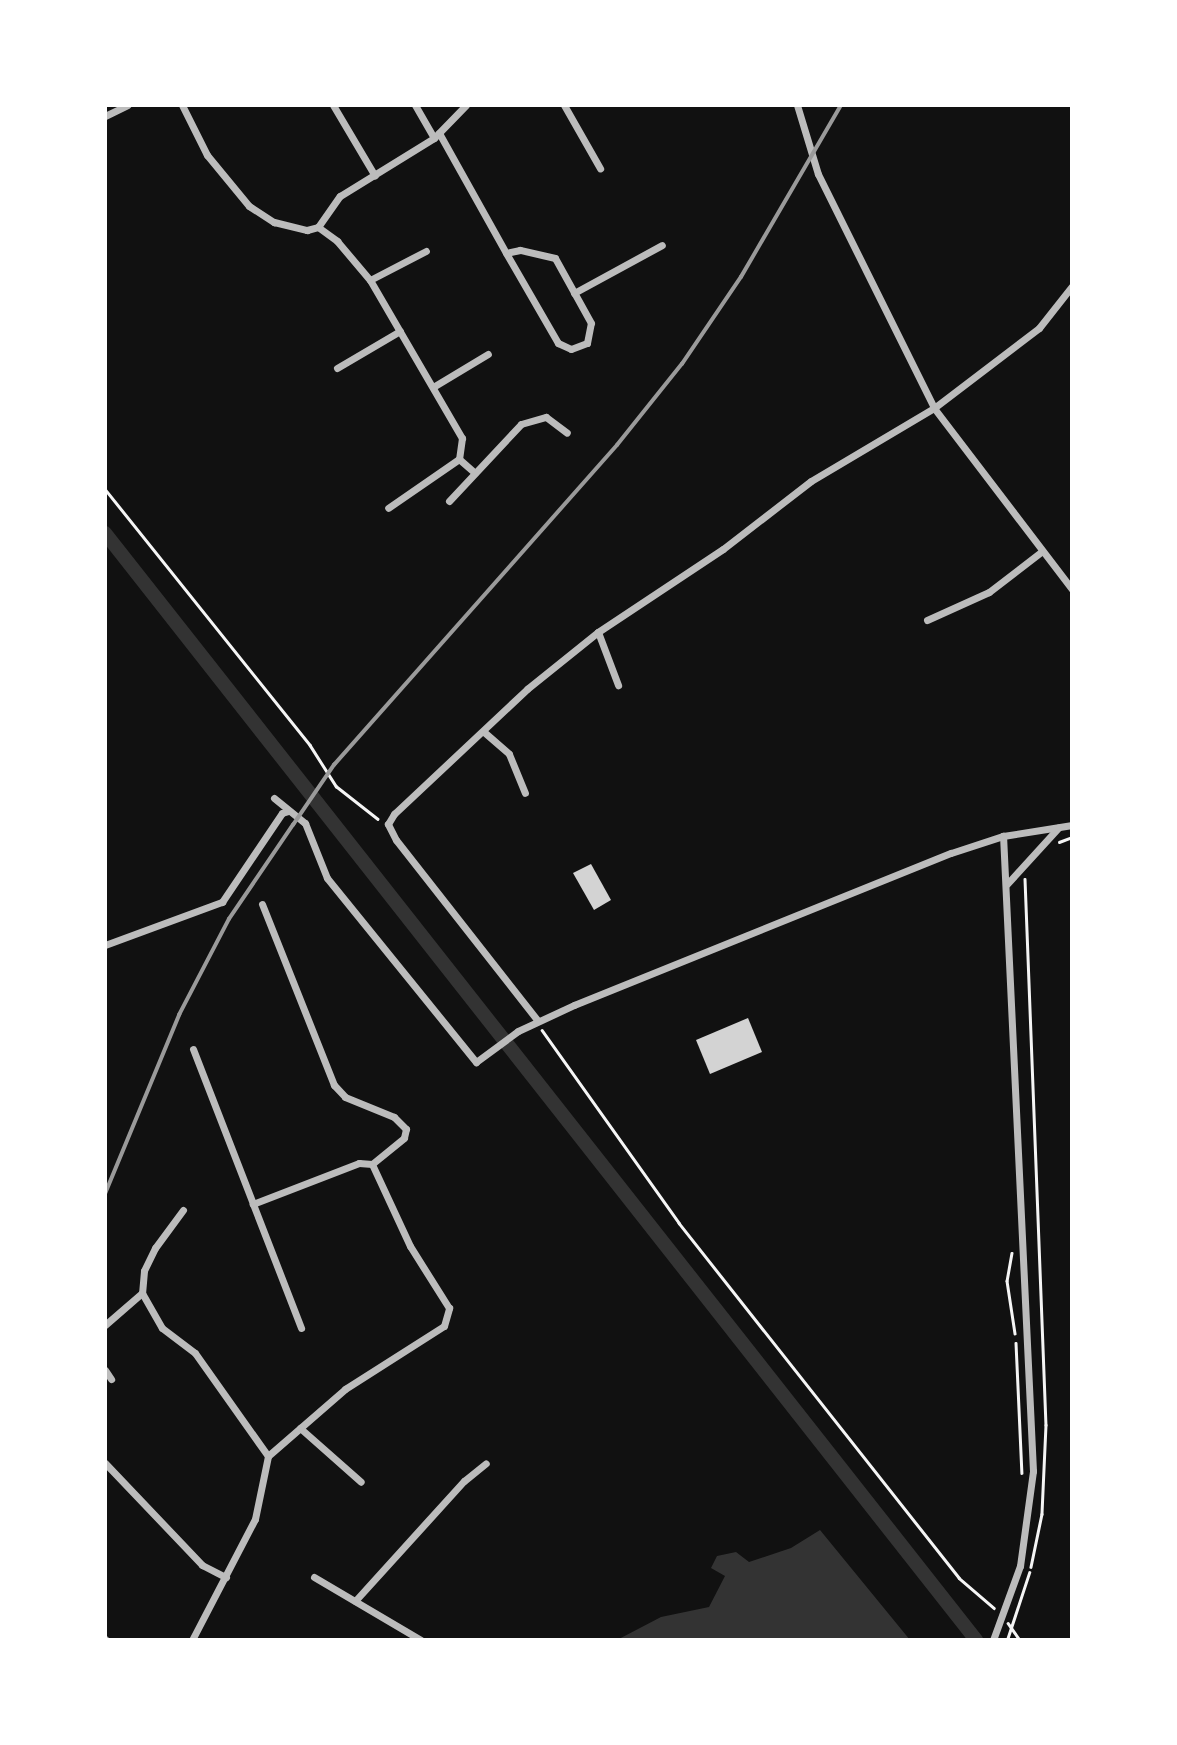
<!DOCTYPE html>
<html>
<head>
<meta charset="utf-8">
<style>
	body { margin:0 }
	#map { position:relative; width:1177px; height:1745px; overflow:hidden; background:#111; font-family:"Space Grotesk",sans-serif }
	div>[style] { position:absolute }
	.water>* { inset:0; background:#333 }
	.canal>* { height:14px; margin:-7px; padding:0 7px; transform-origin:7px; border-radius:7px; background:#333 }
	.building>* { inset:0; background:#d3d3d3 }
	.path>* { height:2.5px; margin:-1.25px; padding:0 1.25px; transform-origin:1.25px; border-radius:1.25px; background:#f5f5f5 }
	.minor>* { height:7px; margin:-3.5px; padding:0 3.5px; transform-origin:3.5px; border-radius:3.5px; background:#bcbcbc }
	.rail>* { height:3.5px; margin:-1.75px; padding:0 1.75px; transform-origin:1.75px; border-radius:1.75px; background:#9a9a9a }
	span { translate:-50% -50%; white-space:nowrap; text-align:center; line-height:1.15; -webkit-text-stroke:5px #fff; paint-order:stroke }
	.frame { position:absolute; inset:0; border:107px solid #fff; pointer-events:none }
</style>
</head>
<body>
<div id="map">
	<div class="water">
		<div style="clip-path:polygon(820px 1530px,910px 1640px,617px 1640px,661px 1617px,709px 1607px,725px 1576px,711px 1568px,717px 1556px,736px 1552px,749px 1562px,791px 1548px)"></div>
	</div>
	<div class="canal">
		<div style="left:105px;top:533px;width:1409px;rotate:51.8deg"></div>
	</div>
	<div class="building">
		<div style="clip-path:polygon(591px 864px,611px 900px,594px 910px,573px 873px)"></div>
		<div style="clip-path:polygon(748px 1018px,762px 1052px,710px 1074px,696px 1040px)"></div>
	</div>
	<div class="path">
		<div style="left:105px;top:489px;width:328px;rotate:51.3deg"></div>
		<div style="left:310px;top:745px;width:49px;rotate:57.6deg"></div>
		<div style="left:336px;top:786px;width:53px;rotate:38.2deg"></div>
		<div style="left:1059px;top:842px;width:14px;rotate:-21deg"></div>
		<div style="left:1025px;top:879px;width:546px;rotate:87.8deg"></div>
		<div style="left:1046px;top:1425px;width:89px;rotate:92.6deg"></div>
		<div style="left:1042px;top:1514px;width:54px;rotate:101.7deg"></div>
		<div style="left:542px;top:1030px;width:237px;rotate:54.6deg"></div>
		<div style="left:679px;top:1223px;width:452px;rotate:51.7deg"></div>
		<div style="left:959px;top:1578px;width:46px;rotate:40.6deg"></div>
		<div style="left:1012px;top:1253px;width:28px;rotate:100deg"></div>
		<div style="left:1007px;top:1281px;width:53px;rotate:81.3deg"></div>
		<div style="left:1016px;top:1343px;width:130px;rotate:87.4deg"></div>
		<div style="left:1008px;top:1623px;width:21px;rotate:55deg"></div>
		<div style="left:1007px;top:1640px;width:71px;rotate:-71.8deg"></div>
	</div>
	<div class="minor">
		<div style="left:182px;top:105px;width:56px;rotate:63.4deg"></div>
		<div style="left:207px;top:155px;width:66px;rotate:50.5deg"></div>
		<div style="left:249px;top:206px;width:30px;rotate:33deg"></div>
		<div style="left:274px;top:222px;width:34px;rotate:14deg"></div>
		<div style="left:307px;top:230px;width:11px;rotate:-15deg"></div>
		<div style="left:318px;top:227px;width:38px;rotate:-55deg"></div>
		<div style="left:340px;top:196px;width:110px;rotate:-31.7deg"></div>
		<div style="left:434px;top:138px;width:46px;rotate:-45.9deg"></div>
		<div style="left:333px;top:105px;width:82px;rotate:59.4deg"></div>
		<div style="left:415px;top:105px;width:38px;rotate:60deg"></div>
		<div style="left:564px;top:105px;width:73px;rotate:60.3deg"></div>
		<div style="left:797px;top:105px;width:72px;rotate:73.1deg"></div>
		<div style="left:818px;top:174px;width:261px;rotate:63.6deg"></div>
		<div style="left:934px;top:408px;width:228px;rotate:52.7deg"></div>
		<div style="left:105px;top:116px;width:25px;rotate:-26deg"></div>
		<div style="left:439px;top:133px;width:137px;rotate:60.8deg"></div>
		<div style="left:506px;top:253px;width:104px;rotate:60deg"></div>
		<div style="left:558px;top:343px;width:14px;rotate:25deg"></div>
		<div style="left:571px;top:349px;width:17px;rotate:-21deg"></div>
		<div style="left:587px;top:343px;width:20px;rotate:-79deg"></div>
		<div style="left:591px;top:323px;width:74px;rotate:-119deg"></div>
		<div style="left:555px;top:258px;width:36px;rotate:-167deg"></div>
		<div style="left:520px;top:250px;width:14px;rotate:168deg"></div>
		<div style="left:318px;top:227px;width:24px;rotate:36deg"></div>
		<div style="left:337px;top:241px;width:51px;rotate:49.8deg"></div>
		<div style="left:370px;top:280px;width:183px;rotate:59.8deg"></div>
		<div style="left:462px;top:438px;width:21px;rotate:98deg"></div>
		<div style="left:459px;top:459px;width:86px;rotate:145.4deg"></div>
		<div style="left:370px;top:280px;width:63px;rotate:-27.4deg"></div>
		<div style="left:574px;top:293px;width:100px;rotate:-28.6deg"></div>
		<div style="left:337px;top:368px;width:73px;rotate:-30.4deg"></div>
		<div style="left:433px;top:387px;width:64px;rotate:-31deg"></div>
		<div style="left:459px;top:459px;width:21px;rotate:41deg"></div>
		<div style="left:449px;top:501px;width:105px;rotate:-46.9deg"></div>
		<div style="left:521px;top:424px;width:26px;rotate:-16deg"></div>
		<div style="left:546px;top:417px;width:26px;rotate:37deg"></div>
		<div style="left:927px;top:620px;width:68px;rotate:-24.3deg"></div>
		<div style="left:989px;top:592px;width:66px;rotate:-37.6deg"></div>
		<div style="left:598px;top:632px;width:57px;rotate:69.3deg"></div>
		<div style="left:484px;top:732px;width:33px;rotate:41deg"></div>
		<div style="left:509px;top:754px;width:42px;rotate:67.7deg"></div>
		<div style="left:274px;top:798px;width:40px;rotate:39deg"></div>
		<div style="left:305px;top:823px;width:59px;rotate:68.2deg"></div>
		<div style="left:327px;top:878px;width:237px;rotate:51deg"></div>
		<div style="left:476px;top:1062px;width:52px;rotate:-36.4deg"></div>
		<div style="left:518px;top:1031px;width:62px;rotate:-24.9deg"></div>
		<div style="left:574px;top:1005px;width:406px;rotate:-22deg"></div>
		<div style="left:951px;top:853px;width:55px;rotate:-18.1deg"></div>
		<div style="left:1003px;top:836px;width:70px;rotate:-9.1deg"></div>
		<div style="left:1007px;top:884px;width:76px;rotate:-47.7deg"></div>
		<div style="left:262px;top:904px;width:195px;rotate:68.3deg"></div>
		<div style="left:334px;top:1085px;width:16px;rotate:47deg"></div>
		<div style="left:345px;top:1097px;width:53px;rotate:22.2deg"></div>
		<div style="left:394px;top:1117px;width:17px;rotate:45deg"></div>
		<div style="left:406px;top:1129px;width:9px;rotate:103deg"></div>
		<div style="left:404px;top:1138px;width:41px;rotate:140.9deg"></div>
		<div style="left:105px;top:945px;width:125px;rotate:-20.2deg"></div>
		<div style="left:222px;top:902px;width:107px;rotate:-56deg"></div>
		<div style="left:282px;top:813px;width:6px;rotate:-18deg"></div>
		<div style="left:538px;top:1021px;width:230px;rotate:-128.1deg"></div>
		<div style="left:396px;top:840px;width:18px;rotate:-117deg"></div>
		<div style="left:388px;top:824px;width:12px;rotate:-59deg"></div>
		<div style="left:394px;top:814px;width:183px;rotate:-43.2deg"></div>
		<div style="left:527px;top:689px;width:91px;rotate:-38.8deg"></div>
		<div style="left:598px;top:632px;width:150px;rotate:-33.6deg"></div>
		<div style="left:723px;top:549px;width:111px;rotate:-37.7deg"></div>
		<div style="left:811px;top:481px;width:143px;rotate:-30.7deg"></div>
		<div style="left:934px;top:408px;width:132px;rotate:-37.3deg"></div>
		<div style="left:1039px;top:328px;width:53px;rotate:-51.8deg"></div>
		<div style="left:193px;top:1049px;width:166px;rotate:68.8deg"></div>
		<div style="left:183px;top:1210px;width:47px;rotate:126.4deg"></div>
		<div style="left:155px;top:1248px;width:25px;rotate:116deg"></div>
		<div style="left:144px;top:1271px;width:22px;rotate:95deg"></div>
		<div style="left:142px;top:1293px;width:40px;rotate:60.3deg"></div>
		<div style="left:162px;top:1328px;width:41px;rotate:37.1deg"></div>
		<div style="left:195px;top:1353px;width:126px;rotate:54.7deg"></div>
		<div style="left:105px;top:1325px;width:49px;rotate:-40.9deg"></div>
		<div style="left:105px;top:1370px;width:11px;rotate:56deg"></div>
		<div style="left:300px;top:1428px;width:81px;rotate:41.5deg"></div>
		<div style="left:268px;top:1456px;width:102px;rotate:-41deg"></div>
		<div style="left:345px;top:1389px;width:117px;rotate:-32.5deg"></div>
		<div style="left:444px;top:1326px;width:19px;rotate:-74deg"></div>
		<div style="left:449px;top:1308px;width:73px;rotate:-122.2deg"></div>
		<div style="left:410px;top:1246px;width:90px;rotate:-114.9deg"></div>
		<div style="left:372px;top:1164px;width:13px;rotate:-176deg"></div>
		<div style="left:359px;top:1163px;width:114px;rotate:158.9deg"></div>
		<div style="left:253px;top:1204px;width:133px;rotate:68.8deg"></div>
		<div style="left:105px;top:1463px;width:141px;rotate:46.4deg"></div>
		<div style="left:202px;top:1565px;width:27px;rotate:27deg"></div>
		<div style="left:314px;top:1577px;width:124px;rotate:30.5deg"></div>
		<div style="left:355px;top:1601px;width:162px;rotate:-47.8deg"></div>
		<div style="left:464px;top:1481px;width:28px;rotate:-39deg"></div>
		<div style="left:105px;top:1639px;width:1px;rotate:45deg"></div>
		<div style="left:192px;top:1640px;width:136px;rotate:-62.5deg"></div>
		<div style="left:255px;top:1519px;width:64px;rotate:-78.3deg"></div>
		<div style="left:993px;top:1640px;width:79px;rotate:-70deg"></div>
		<div style="left:1020px;top:1566px;width:96px;rotate:-82.2deg"></div>
		<div style="left:1033px;top:1471px;width:636px;rotate:-92.7deg"></div>
	</div>
	<div class="rail">
		<div style="left:105px;top:1194px;width:194px;rotate:-67.5deg"></div>
		<div style="left:179px;top:1015px;width:108px;rotate:-62.5deg"></div>
		<div style="left:229px;top:919px;width:114px;rotate:-55.8deg"></div>
		<div style="left:293px;top:825px;width:73px;rotate:-55.7deg"></div>
		<div style="left:334px;top:765px;width:427px;rotate:-48.5deg"></div>
		<div style="left:617px;top:445px;width:104px;rotate:-51.3deg"></div>
		<div style="left:682px;top:364px;width:105px;rotate:-55.9deg"></div>
		<div style="left:741px;top:277px;width:199px;rotate:-59.8deg"></div>
	</div>
	<div class="frame"></div>
</div>
</body>
</html>
